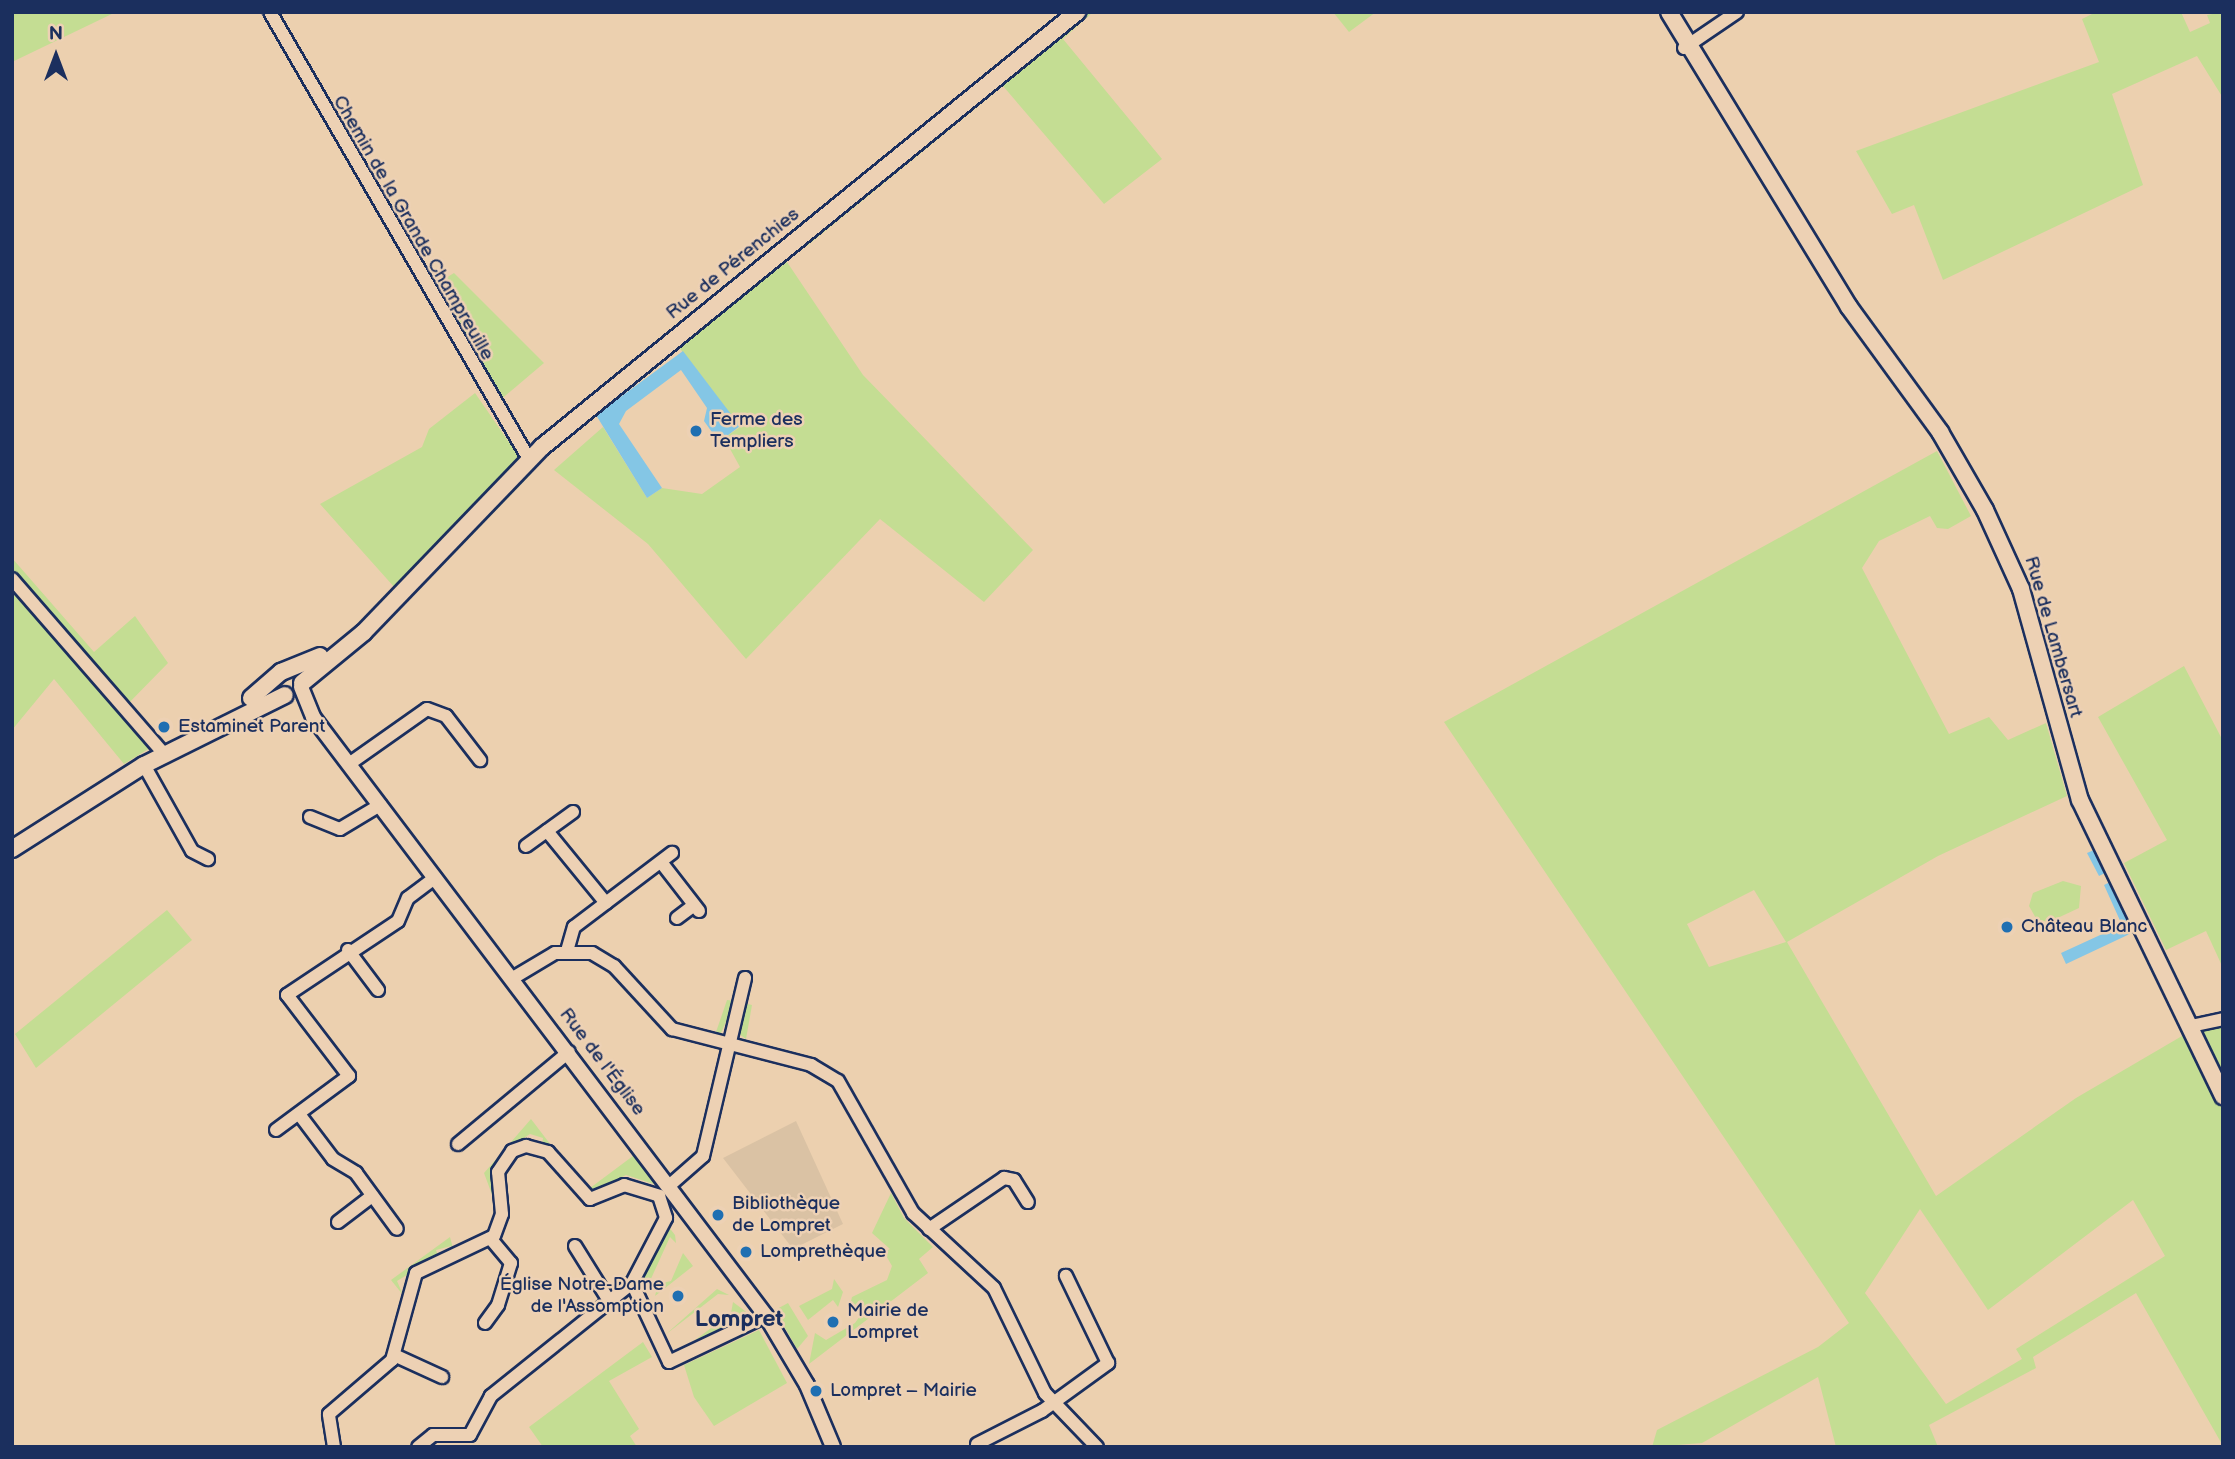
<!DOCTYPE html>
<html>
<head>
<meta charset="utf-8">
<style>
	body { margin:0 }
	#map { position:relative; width:2235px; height:1459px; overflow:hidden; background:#ecd0af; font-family:"Balsamiq Sans",sans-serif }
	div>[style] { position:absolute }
	.built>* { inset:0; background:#dac2a4 }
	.green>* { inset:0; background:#c4dd93 }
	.water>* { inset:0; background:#84c6e5 }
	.roads { filter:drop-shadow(2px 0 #1b2f5e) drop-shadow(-2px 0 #1b2f5e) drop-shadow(0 2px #1b2f5e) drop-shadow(0 -2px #1b2f5e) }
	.minor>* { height:12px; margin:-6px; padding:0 6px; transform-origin:6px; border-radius:6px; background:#edd1b4 }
	.tertiary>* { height:14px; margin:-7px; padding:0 7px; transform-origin:7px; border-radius:7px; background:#edd1b4 }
	.secondary>* { height:16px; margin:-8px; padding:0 8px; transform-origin:8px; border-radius:8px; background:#edd1b4 }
	.dots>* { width:19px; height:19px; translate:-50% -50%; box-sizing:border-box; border:4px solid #edd1b4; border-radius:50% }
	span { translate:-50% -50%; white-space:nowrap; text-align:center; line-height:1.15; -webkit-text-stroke:5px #edd1b4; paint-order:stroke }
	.street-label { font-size:19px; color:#1b2f5e }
	.poi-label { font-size:19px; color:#1b2f5e }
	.left { translate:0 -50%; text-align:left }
	.right { translate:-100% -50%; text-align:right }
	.quarter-label { font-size:23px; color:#1b2f5e; font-weight:700 }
	.frame { position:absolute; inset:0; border:14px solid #1b2f5e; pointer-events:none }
	.north { position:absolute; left:21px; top:21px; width:70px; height:70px; -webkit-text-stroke:5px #edd1b4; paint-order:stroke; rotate:0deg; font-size:19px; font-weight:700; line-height:28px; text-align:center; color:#1b2f5e }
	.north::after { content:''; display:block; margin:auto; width:24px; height:32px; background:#1b2f5e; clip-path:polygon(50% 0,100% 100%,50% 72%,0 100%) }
</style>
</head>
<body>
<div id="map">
	<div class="built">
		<div style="clip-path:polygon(796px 1121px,843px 1224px,793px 1249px,723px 1158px)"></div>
	</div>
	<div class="green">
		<div style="clip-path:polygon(12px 12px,116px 12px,12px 62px)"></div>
		<div style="clip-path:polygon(1065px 12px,1093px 12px,1063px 39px,1162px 159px,1104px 204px,1003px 86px,807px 246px,793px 232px)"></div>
		<div style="clip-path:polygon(1333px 12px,1376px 12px,1349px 32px)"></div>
		<div style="clip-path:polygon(2096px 12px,2181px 12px,2190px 32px,2210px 23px,2207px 15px,2223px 12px,2223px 98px,2197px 56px,2112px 94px,2143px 185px,1943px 280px,1914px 205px,1892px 214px,1856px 151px,2099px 62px,2082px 19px)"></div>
		<div style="clip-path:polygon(787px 262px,863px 375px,1033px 550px,984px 602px,880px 519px,746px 659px,648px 544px,554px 470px,603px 427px,647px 498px,662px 488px,702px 494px,740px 467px,724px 438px,740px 427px,678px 346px)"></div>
		<div style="clip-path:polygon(454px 273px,544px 363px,499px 401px,436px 284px)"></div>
		<div style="clip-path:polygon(475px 393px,531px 474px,437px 571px,424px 557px,395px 588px,320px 504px,422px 447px,429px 429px)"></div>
		<div style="clip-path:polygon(evenodd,1937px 451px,1971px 516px,1948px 529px,1937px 528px,1930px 516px,1879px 541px,1862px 568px,1949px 734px,1989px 717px,2008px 740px,2046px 723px,2067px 796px,1938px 856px,1787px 942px,1936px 1196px,2076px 1098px,2182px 1036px,2179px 1022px,2223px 1012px,2223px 1446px,2136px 1293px,2033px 1357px,2036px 1368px,1929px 1425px,1938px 1447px,1836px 1447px,1818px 1377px,1702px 1443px,1652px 1447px,1657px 1430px,1818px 1347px,1849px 1323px,1444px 722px,1937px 451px,1754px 890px,1786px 942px,1709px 967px,1687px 924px,1754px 890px,1937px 451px,2133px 1200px,2165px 1256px,2016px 1349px,2022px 1359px,1946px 1404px,1865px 1293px,1920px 1209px,1988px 1310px,2133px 1200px)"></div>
		<div style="clip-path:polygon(12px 558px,94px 652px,135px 616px,168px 663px,121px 711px,150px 748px,124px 764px,54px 679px,12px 730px)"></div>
		<div style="clip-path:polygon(2184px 666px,2223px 741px,2223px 968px,2206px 931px,2166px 950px,2124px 863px,2167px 840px,2098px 717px)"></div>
		<div style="clip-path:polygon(2063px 881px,2081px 886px,2079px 908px,2049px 922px,2037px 920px,2029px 906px,2033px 893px)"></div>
		<div style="clip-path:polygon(167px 910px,192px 940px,36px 1068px,15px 1034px)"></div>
		<div style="clip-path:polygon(727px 1000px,735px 1001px,721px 1033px,716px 1032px)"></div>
		<div style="clip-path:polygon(743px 1003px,752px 1005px,746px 1039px,736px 1032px)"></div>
		<div style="clip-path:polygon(531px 1119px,586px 1191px,637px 1153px,660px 1186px,626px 1175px,588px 1194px,542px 1145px,543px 1138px,530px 1134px,513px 1145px,494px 1200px,484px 1173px)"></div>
		<div style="clip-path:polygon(891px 1193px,904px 1218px,933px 1247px,919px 1259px,928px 1273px,809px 1364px,815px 1333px,826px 1340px,855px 1323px,860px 1316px,850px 1305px,852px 1297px,887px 1280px,892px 1266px,884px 1252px,890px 1249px,872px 1233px)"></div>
		<div style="clip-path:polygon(668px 1226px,675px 1235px,676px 1243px,670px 1237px,644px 1294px,639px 1283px)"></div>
		<div style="clip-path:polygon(450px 1237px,454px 1252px,451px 1246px,436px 1250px,438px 1256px,397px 1281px,403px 1295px,391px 1280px)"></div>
		<div style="clip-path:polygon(683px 1253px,693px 1266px,655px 1296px,658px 1284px,671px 1281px)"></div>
		<div style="clip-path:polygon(834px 1279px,843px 1292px,838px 1307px,833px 1300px,808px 1320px,799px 1306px,832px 1289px)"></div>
		<div style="clip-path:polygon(717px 1289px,729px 1295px,718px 1294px,665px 1335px)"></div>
		<div style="clip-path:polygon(733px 1302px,753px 1317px,674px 1356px,731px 1313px)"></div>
		<div style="clip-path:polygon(788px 1303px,808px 1336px,797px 1349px,775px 1310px)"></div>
		<div style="clip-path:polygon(759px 1330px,787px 1383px,714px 1426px,694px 1397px,684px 1365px)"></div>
		<div style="clip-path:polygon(643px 1342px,652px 1357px,609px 1381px,639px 1429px,630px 1436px,637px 1447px,543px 1447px,529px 1427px)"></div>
	</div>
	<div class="water">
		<div style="clip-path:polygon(683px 351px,740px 426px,719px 442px,704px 421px,707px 408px,681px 370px,626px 411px,619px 424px,662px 488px,647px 498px,596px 415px)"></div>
		<div style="clip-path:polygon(2094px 850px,2105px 873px,2099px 876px,2087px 853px)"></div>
		<div style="clip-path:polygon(2110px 882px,2134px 932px,2066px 964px,2061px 953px,2122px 925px,2104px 885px)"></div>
	</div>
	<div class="roads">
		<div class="minor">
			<div style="left:270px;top:12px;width:517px;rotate:59.91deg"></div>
			<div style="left:1684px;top:48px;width:64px;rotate:-34.2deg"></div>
			<div style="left:12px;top:579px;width:232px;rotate:49deg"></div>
			<div style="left:349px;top:764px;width:95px;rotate:-35.2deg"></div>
			<div style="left:427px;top:709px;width:20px;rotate:20deg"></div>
			<div style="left:446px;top:716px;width:56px;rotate:52.3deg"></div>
			<div style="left:144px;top:765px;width:98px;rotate:60.8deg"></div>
			<div style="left:192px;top:851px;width:18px;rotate:27deg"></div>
			<div style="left:310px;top:817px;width:32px;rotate:22deg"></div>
			<div style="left:340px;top:829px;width:47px;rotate:-31deg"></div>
			<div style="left:547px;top:831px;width:93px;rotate:50.7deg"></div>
			<div style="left:526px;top:846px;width:58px;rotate:-35.9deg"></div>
			<div style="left:661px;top:862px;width:62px;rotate:52.2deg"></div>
			<div style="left:677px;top:918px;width:21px;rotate:-37deg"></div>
			<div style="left:348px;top:950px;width:50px;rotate:53.1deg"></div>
			<div style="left:567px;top:951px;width:25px;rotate:-74deg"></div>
			<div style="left:574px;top:927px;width:123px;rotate:-37.1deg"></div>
			<div style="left:513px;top:978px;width:49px;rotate:-30.8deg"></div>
			<div style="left:555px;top:953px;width:37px"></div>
			<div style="left:592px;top:953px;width:26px;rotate:31deg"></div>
			<div style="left:614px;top:966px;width:86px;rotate:47.4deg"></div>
			<div style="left:672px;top:1029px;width:144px;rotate:14.5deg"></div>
			<div style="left:811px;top:1065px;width:31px;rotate:31deg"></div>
			<div style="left:838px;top:1081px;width:152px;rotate:60.4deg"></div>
			<div style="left:913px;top:1213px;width:110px;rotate:42.8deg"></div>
			<div style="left:994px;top:1288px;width:117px;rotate:64.1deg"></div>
			<div style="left:1045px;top:1393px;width:75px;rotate:46.1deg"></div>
			<div style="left:2191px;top:1026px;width:33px;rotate:-12deg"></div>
			<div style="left:299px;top:1114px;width:56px;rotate:52.9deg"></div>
			<div style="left:333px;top:1159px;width:27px;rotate:31deg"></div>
			<div style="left:356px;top:1173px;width:69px;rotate:53.8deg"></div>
			<div style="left:276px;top:1130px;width:91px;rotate:-36.5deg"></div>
			<div style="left:349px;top:1076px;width:102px;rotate:-127.4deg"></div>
			<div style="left:287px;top:995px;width:133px;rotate:-33.7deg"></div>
			<div style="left:398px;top:921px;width:25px;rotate:-67deg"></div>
			<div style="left:408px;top:898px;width:34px;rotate:-37deg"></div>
			<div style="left:458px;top:1144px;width:144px;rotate:-39.7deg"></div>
			<div style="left:670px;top:1185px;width:44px;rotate:-41.3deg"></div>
			<div style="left:703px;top:1156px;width:183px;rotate:-76.7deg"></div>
			<div style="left:338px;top:1222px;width:43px;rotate:-37.4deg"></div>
			<div style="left:929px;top:1229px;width:91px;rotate:-34.2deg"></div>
			<div style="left:1004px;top:1178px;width:10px;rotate:11deg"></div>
			<div style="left:1014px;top:1180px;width:26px;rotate:58deg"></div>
			<div style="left:575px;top:1246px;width:62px;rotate:58.1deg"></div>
			<div style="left:632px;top:1283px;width:87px;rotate:64.9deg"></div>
			<div style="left:669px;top:1362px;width:107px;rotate:-25.4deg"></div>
			<div style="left:485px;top:1323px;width:22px;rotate:-54deg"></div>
			<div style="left:498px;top:1305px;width:44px;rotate:-72.8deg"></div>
			<div style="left:511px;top:1263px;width:31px;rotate:-130deg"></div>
			<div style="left:394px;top:1355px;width:53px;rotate:24.6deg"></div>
			<div style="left:977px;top:1444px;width:73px;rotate:-26.9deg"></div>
			<div style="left:1042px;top:1411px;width:82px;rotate:-36deg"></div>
			<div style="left:1108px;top:1363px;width:97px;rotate:-115.8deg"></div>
			<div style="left:334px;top:1447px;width:33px;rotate:-99deg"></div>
			<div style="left:329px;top:1414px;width:83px;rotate:-40.6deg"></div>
			<div style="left:392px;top:1360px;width:90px;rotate:-74.6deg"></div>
			<div style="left:416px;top:1273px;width:86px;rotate:-25.4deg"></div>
			<div style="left:494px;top:1236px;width:23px;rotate:-70deg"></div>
			<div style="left:502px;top:1214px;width:42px;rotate:-95.4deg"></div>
			<div style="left:498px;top:1172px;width:25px;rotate:-56deg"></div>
			<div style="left:512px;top:1151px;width:15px;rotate:-20deg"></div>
			<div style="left:526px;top:1146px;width:23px;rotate:15deg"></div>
			<div style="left:548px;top:1152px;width:63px;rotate:48.2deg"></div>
			<div style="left:590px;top:1199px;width:37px;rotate:-22deg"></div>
			<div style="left:624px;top:1185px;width:37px;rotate:17deg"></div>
			<div style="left:659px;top:1196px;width:23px;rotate:72deg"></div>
			<div style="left:666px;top:1218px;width:73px;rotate:117.6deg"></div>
			<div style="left:632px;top:1283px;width:181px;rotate:141.3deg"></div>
			<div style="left:491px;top:1396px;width:44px;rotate:118.3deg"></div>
			<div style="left:470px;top:1435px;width:37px;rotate:180deg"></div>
			<div style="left:433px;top:1435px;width:19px;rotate:141deg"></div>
		</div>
		<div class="tertiary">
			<div style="left:301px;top:687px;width:32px;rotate:68deg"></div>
			<div style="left:313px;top:717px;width:751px;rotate:52.9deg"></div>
			<div style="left:766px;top:1316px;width:80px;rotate:59.3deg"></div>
			<div style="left:807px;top:1385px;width:67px;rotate:67.2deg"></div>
		</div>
		<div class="secondary">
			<div style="left:1669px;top:12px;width:346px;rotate:58.6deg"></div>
			<div style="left:1849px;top:307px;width:155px;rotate:53.9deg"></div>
			<div style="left:1940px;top:432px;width:90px;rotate:60deg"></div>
			<div style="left:1985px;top:510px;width:87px;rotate:65.5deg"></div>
			<div style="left:2021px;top:589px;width:219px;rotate:74.4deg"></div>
			<div style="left:2080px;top:800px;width:329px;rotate:64.2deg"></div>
			<div style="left:302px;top:683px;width:80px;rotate:-39.4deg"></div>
			<div style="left:364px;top:632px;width:257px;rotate:-46.1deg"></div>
			<div style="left:542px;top:447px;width:690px;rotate:-39.11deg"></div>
			<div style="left:251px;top:698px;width:40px;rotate:-41deg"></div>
			<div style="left:281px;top:672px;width:42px;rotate:-22.3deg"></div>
			<div style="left:12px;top:849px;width:156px;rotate:-32.5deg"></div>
			<div style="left:144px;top:765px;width:157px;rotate:-26.4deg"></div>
		</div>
	</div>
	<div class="dots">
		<div style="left:696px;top:431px;background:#1f6fb2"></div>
		<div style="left:164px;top:727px;background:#1f6fb2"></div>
		<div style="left:2007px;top:927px;background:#1f6fb2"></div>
		<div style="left:718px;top:1215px;background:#1f6fb2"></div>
		<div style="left:746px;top:1252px;background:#1f6fb2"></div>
		<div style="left:678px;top:1296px;background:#1f6fb2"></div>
		<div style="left:833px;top:1322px;background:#1f6fb2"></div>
		<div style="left:816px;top:1391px;background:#1f6fb2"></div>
	</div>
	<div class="street-label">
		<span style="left:413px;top:228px;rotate:60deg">Chemin de la Grande Champreuille</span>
		<span style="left:733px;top:264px;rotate:-39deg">Rue de Pérenchies</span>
		<span style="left:2053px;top:637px;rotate:74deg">Rue de Lambersart</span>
		<span style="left:602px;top:1062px;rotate:53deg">Rue de l'Église</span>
	</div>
	<div class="poi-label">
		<span class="left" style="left:710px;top:431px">Ferme des<br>Templiers</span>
		<span class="left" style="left:178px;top:727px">Estaminet Parent</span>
		<span class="left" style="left:2021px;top:927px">Château Blanc</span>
		<span class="left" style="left:732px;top:1215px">Bibliothèque<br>de Lompret</span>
		<span class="left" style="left:760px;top:1252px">Lomprethèque</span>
		<span class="right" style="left:664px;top:1296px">Église Notre-Dame<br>de l'Assomption</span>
		<span class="left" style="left:847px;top:1322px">Mairie de<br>Lompret</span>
		<span class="left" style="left:830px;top:1391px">Lompret – Mairie</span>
	</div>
	<div class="quarter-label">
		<span style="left:739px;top:1319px">Lompret</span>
	</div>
	<div class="frame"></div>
	<div class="north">N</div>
</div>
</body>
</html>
